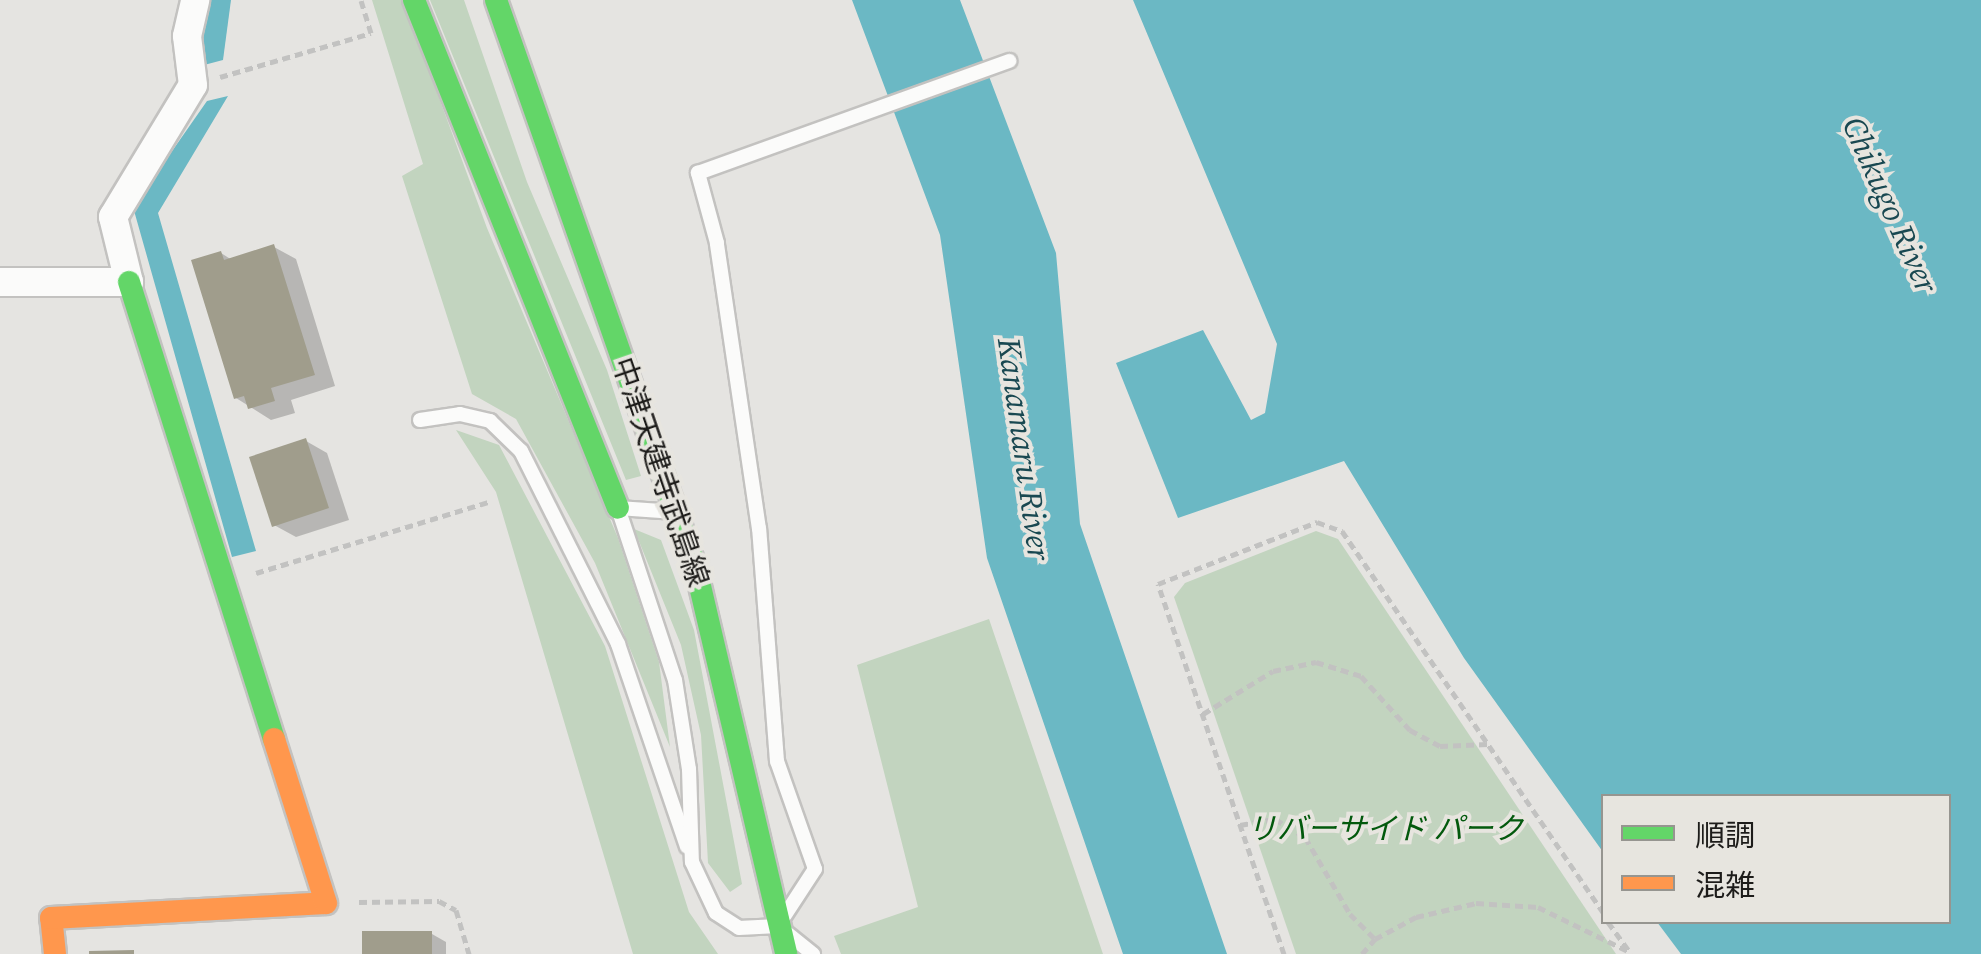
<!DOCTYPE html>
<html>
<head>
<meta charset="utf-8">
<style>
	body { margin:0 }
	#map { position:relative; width:1981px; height:954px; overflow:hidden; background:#e5e4e1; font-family:"Source Serif 4","Noto Sans JP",serif }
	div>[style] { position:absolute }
	.green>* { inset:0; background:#c2d4bf }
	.water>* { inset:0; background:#6bb8c4 }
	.shadow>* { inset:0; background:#0003 }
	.building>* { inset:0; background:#a09d8c }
	.path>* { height:5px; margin-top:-2.5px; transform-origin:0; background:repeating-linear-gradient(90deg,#c2c2c1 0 8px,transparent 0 13px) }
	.roads { filter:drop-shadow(2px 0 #c3c2c0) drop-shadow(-2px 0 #c3c2c0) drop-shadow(0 2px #c3c2c0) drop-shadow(0 -2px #c3c2c0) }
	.lane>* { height:14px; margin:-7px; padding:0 7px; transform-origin:7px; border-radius:7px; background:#fbfbfa }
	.street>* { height:28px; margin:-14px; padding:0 14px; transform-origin:14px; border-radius:14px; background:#fbfbfa }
	.fast>* { height:22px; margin:-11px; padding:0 11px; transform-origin:11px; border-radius:11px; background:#63d668 }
	.slow>* { height:22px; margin:-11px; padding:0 11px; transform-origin:11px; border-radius:11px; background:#ff974d }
	span { translate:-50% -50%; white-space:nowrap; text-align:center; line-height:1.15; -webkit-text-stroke:8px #e7e5df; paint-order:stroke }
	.street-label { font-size:30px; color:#1d1c1a }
	.park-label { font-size:30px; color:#03590d; font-style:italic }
	.water-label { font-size:32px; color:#194851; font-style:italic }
	.legend { position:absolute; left:1601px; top:794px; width:350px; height:130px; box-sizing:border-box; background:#e7e5df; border:2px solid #969590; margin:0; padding:12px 18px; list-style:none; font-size:30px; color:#1d1c1a }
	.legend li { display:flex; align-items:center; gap:20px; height:50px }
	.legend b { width:50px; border:2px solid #969590 }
</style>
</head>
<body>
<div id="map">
	<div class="green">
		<div style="clip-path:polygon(372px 0,403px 0,487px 228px,618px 538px,659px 662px,670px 747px,595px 563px,516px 419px,472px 394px,402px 176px,423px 164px)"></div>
		<div style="clip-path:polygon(430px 0,464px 0,527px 182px,607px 370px,641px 476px,626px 480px)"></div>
		<div style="clip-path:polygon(456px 430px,499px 445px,605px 646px,689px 912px,718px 954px,633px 954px,496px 492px)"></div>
		<div style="clip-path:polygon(634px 529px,661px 540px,694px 630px,742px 884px,730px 892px,708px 863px,701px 735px,681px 645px)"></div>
		<div style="clip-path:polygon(1316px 531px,1338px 539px,1616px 954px,1296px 954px,1174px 597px,1185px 583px)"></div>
		<div style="clip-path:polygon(989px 619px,1103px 954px,841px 954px,834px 936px,918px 907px,857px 665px)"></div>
	</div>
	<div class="water">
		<div style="clip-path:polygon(211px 0,231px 0,223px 60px,204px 65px,201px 46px)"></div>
		<div style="clip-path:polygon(852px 0,960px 0,1056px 253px,1080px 524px,1227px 954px,1123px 954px,987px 558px,940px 235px)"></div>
		<div style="clip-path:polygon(1133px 0,1981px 0,1981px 954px,1681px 954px,1657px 922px,1948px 922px,1948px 796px,1604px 796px,1603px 852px,1464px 658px,1344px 461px,1178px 518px,1116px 363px,1203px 330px,1251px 420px,1265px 413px,1277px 344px)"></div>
		<div style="clip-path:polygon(228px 96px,158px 213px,256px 551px,232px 557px,133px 207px,207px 101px)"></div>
	</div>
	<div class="shadow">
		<div style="clip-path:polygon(274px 247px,296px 259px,335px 386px,291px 400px,295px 413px,271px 420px,236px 398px,221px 253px,232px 260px)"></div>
		<div style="clip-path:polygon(306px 441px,327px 453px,349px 520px,296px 537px,274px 525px)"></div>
		<div style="clip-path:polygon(432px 934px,446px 942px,446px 954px,364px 954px)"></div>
	</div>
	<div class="building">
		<div style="clip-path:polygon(274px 244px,315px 375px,271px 388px,275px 401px,248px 409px,244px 396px,234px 399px,191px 260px,221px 251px,224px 260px)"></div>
		<div style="clip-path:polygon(306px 438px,329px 508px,272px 527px,249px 457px)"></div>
		<div style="clip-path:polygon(362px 931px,432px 931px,432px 954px,362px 954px)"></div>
		<div style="clip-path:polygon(134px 950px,134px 954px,89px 954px,89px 951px)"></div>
	</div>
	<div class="path">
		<div style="left:220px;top:77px;width:157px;rotate:-16.2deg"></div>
		<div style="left:371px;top:33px;width:34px;rotate:-107deg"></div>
		<div style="left:256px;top:573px;width:246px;rotate:-17deg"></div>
		<div style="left:1203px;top:714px;width:82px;rotate:-31.6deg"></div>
		<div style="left:1273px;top:671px;width:44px;rotate:-11.8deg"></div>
		<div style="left:1316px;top:662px;width:47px;rotate:17.3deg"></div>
		<div style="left:1361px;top:676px;width:73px;rotate:47.8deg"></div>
		<div style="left:1410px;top:730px;width:34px;rotate:28deg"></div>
		<div style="left:1440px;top:746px;width:48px;rotate:-2.4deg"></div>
		<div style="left:1240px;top:825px;width:36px;rotate:-10deg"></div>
		<div style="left:1275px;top:819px;width:35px;rotate:31deg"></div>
		<div style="left:1305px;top:837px;width:89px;rotate:59.7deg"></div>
		<div style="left:1350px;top:914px;width:35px;rotate:45deg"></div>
		<div style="left:359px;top:902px;width:80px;rotate:-0.7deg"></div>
		<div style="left:439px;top:901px;width:19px;rotate:28deg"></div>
		<div style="left:456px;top:910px;width:46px;rotate:73.5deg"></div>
		<div style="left:1608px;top:922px;width:39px;rotate:54deg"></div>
		<div style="left:1284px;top:954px;width:391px;rotate:-108.8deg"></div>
		<div style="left:1158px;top:584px;width:171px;rotate:-21.3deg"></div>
		<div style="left:1317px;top:522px;width:27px;rotate:20deg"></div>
		<div style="left:1342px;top:531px;width:464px;rotate:55.6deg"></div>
		<div style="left:1362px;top:954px;width:20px;rotate:-49deg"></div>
		<div style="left:1375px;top:939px;width:47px;rotate:-28.2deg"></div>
		<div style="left:1416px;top:917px;width:62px;rotate:-13.1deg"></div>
		<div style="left:1476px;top:903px;width:62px;rotate:3.7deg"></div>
		<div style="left:1538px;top:907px;width:100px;rotate:26.1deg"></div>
	</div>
	<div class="roads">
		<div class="lane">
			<div style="left:420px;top:420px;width:40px;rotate:-8.5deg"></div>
			<div style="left:460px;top:414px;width:31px;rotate:13deg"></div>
			<div style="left:490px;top:421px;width:43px;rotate:44.1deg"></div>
			<div style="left:521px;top:451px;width:216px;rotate:63.3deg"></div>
			<div style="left:618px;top:644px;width:214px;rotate:71.2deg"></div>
			<div style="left:675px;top:512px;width:57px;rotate:-176deg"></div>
			<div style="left:618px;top:508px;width:181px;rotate:71.7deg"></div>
			<div style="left:675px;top:680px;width:90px;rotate:81.1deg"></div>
			<div style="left:689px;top:769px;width:93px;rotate:88.2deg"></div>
			<div style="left:692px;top:862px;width:56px;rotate:64.8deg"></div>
			<div style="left:716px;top:913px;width:27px;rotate:33deg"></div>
			<div style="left:739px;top:928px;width:39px;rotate:-3deg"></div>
			<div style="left:778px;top:926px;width:45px;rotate:38.7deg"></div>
			<div style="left:785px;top:915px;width:55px;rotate:-56.9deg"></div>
			<div style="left:815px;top:869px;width:114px;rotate:-109.4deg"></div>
			<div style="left:777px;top:761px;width:233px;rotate:-94.4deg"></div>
			<div style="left:759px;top:529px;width:289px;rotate:-98.4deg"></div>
			<div style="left:717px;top:243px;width:73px;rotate:-105.2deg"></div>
			<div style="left:698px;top:173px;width:331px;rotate:-19.8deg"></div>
		</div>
		<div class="street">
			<div style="left:0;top:282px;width:129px"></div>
			<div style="left:129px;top:282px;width:67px;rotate:-103.8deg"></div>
			<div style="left:113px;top:217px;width:154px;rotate:-58.8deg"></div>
			<div style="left:193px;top:85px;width:49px;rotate:-97deg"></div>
			<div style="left:187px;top:36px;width:37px;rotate:-77deg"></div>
		</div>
		<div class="fast">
			<div style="left:414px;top:0;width:547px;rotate:68.12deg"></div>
			<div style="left:496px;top:0;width:603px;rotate:70.63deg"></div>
			<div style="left:696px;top:569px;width:395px;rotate:76.8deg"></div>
			<div style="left:129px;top:282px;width:479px;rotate:72.4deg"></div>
		</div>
		<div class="slow">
			<div style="left:55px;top:954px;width:36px;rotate:-96deg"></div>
			<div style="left:51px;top:918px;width:275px;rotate:-3.1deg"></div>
			<div style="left:326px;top:903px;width:172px;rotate:-107.6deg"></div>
		</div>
	</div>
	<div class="street-label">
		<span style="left:660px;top:472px;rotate:71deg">中津天建寺武島線</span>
	</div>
	<div class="park-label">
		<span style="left:1385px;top:829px">リバーサイド パーク</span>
	</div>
	<div class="water-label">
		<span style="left:1890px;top:205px;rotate:66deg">Chikugo River</span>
		<span style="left:1024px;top:449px;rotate:82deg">Kanamaru River</span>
	</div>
	<ul class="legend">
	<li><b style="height:12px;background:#63d668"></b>順調</li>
	<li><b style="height:12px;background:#ff974d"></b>混雑</li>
	</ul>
</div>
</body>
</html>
